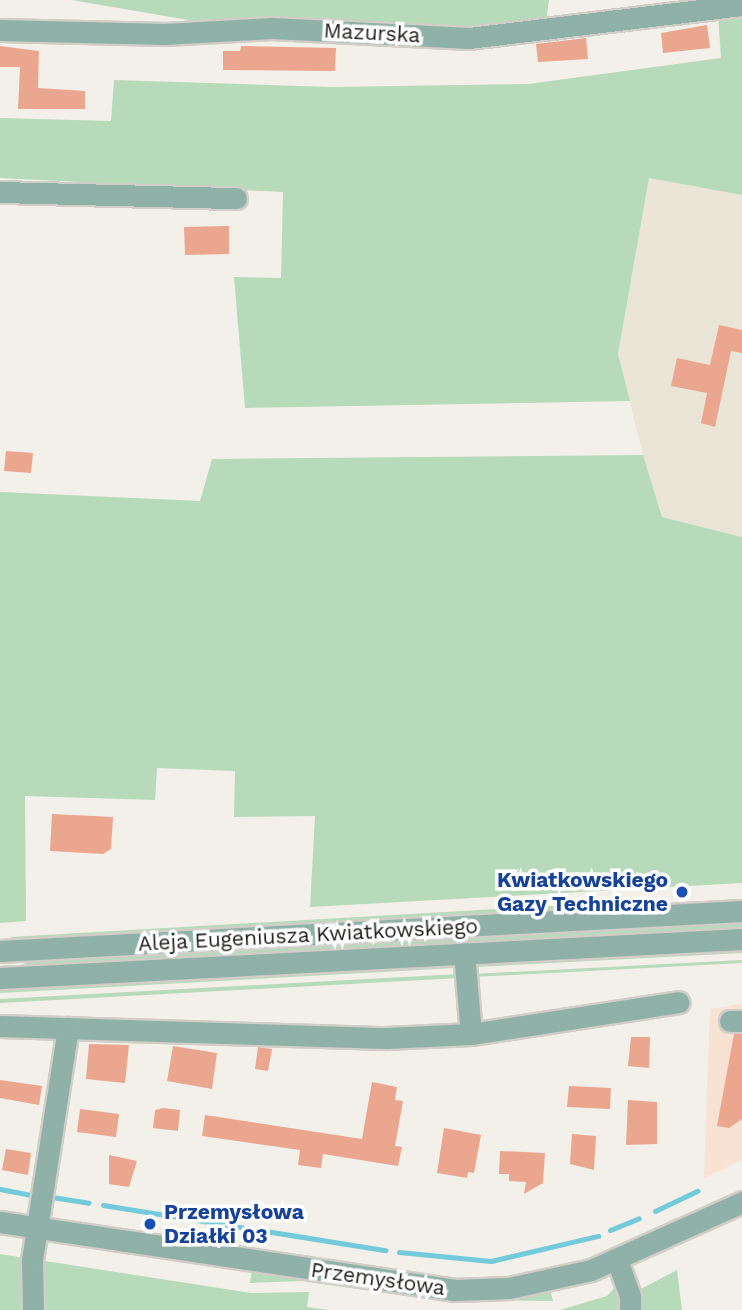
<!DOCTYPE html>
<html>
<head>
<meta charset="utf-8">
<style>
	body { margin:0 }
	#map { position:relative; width:742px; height:1310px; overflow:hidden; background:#f3f0e9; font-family:"Work Sans",sans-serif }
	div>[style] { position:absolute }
	.commercial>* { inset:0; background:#f7e2d4 }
	.built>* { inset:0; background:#eae5d6 }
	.green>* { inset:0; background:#b6daba }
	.stream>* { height:5px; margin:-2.5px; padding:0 2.5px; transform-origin:2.5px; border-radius:2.5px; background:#72cadb }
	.building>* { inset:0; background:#eba690 }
	.roads { filter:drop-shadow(2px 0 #d1cec8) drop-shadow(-2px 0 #d1cec8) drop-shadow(0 2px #d1cec8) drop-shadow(0 -2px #d1cec8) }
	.minor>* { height:21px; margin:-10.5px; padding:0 10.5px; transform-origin:10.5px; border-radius:10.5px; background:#90b1a7 }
	.dots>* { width:19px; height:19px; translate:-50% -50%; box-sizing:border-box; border:4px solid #fff; border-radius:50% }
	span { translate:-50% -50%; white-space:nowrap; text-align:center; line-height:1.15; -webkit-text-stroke:7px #fff; paint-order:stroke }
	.street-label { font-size:21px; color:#1f1e1c }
	.transit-label { font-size:21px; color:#164399; font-weight:700 }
	.right { translate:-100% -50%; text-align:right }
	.left { translate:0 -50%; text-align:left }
</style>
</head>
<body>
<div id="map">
	<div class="commercial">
		<div style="clip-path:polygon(742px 1004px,742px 1160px,704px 1178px,710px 1009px)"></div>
	</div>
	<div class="built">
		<div style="clip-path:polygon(649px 178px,742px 195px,742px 537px,662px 517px,643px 455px,618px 354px)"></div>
	</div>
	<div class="green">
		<div style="clip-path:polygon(72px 0,549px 0,544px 35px,263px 33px)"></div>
		<div style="clip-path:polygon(742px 11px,742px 195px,649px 178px,618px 354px,630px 401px,245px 408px,234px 277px,281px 278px,283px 192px,0 178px,0 118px,111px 121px,114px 80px,331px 87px,528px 84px,721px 58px,718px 14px)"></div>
		<div style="clip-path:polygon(643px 455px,662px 517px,742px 537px,742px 883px,310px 907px,315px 816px,234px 817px,235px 771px,157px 768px,155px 800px,25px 796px,26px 921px,0 923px,0 492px,200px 501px,212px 459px)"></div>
		<div style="clip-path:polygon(654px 900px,627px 908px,18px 941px,10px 937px)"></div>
		<div style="clip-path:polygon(742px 920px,742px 930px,36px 968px,23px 963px,24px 959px)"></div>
		<div style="clip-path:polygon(742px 948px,742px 953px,476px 967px,483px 961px)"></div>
		<div style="clip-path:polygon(742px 960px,742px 963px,472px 977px,472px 974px)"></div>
		<div style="clip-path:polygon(448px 963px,455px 968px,0 993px,0 987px)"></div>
		<div style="clip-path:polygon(459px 974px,460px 978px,0 1003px,0 999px)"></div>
		<div style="clip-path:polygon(0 1254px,251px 1293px,309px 1292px,307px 1307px,328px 1310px,0 1310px)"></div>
		<div style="clip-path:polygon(252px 1270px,457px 1298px,550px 1289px,553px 1301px,436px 1300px,301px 1281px,250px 1283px)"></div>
		<div style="clip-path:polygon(677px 1270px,682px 1310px,560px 1310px,607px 1296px,619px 1283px,639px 1290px)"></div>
	</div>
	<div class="stream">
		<div style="left:0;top:1189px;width:33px;rotate:11deg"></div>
		<div style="left:52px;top:1197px;width:37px;rotate:9deg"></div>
		<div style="left:103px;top:1205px;width:286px;rotate:9.1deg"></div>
		<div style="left:655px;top:1211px;width:47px;rotate:-25.5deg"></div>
		<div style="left:610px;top:1230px;width:31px;rotate:-22deg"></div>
		<div style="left:399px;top:1252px;width:92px;rotate:5.6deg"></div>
		<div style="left:491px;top:1261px;width:110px;rotate:-13.2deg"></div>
	</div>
	<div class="building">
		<div style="clip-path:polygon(707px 25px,710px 48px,663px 53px,661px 33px)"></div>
		<div style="clip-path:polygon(586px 38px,588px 59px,538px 62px,536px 44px)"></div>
		<div style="clip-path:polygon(0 46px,39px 51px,38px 88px,85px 91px,85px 109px,18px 109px,20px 67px,0 67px)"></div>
		<div style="clip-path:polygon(241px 46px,336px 48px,335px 71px,223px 70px,223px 51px,240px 51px)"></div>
		<div style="clip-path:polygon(229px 226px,229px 254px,185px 255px,184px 227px)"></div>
		<div style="clip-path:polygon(719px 325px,742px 330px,742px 353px,731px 351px,715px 427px,701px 423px,707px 393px,671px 386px,677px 358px,710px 365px)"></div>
		<div style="clip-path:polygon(6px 451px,33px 453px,31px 473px,4px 471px)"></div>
		<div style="clip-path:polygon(52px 814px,113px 817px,111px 849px,103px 854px,50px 851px)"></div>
		<div style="clip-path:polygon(734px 1034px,742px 1034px,742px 1119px,729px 1128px,717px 1126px)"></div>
		<div style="clip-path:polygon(631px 1037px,650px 1037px,649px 1068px,628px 1066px)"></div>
		<div style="clip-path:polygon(89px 1044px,129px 1045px,125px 1083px,86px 1079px)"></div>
		<div style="clip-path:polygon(173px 1046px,217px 1053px,212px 1089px,167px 1081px)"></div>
		<div style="clip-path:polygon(258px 1047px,272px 1049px,268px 1071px,255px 1069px)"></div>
		<div style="clip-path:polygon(0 1080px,42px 1086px,39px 1105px,0 1098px)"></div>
		<div style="clip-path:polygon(372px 1082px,397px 1087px,395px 1100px,403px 1101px,395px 1146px,402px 1147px,398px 1166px,323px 1154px,321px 1168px,298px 1165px,300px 1150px,202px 1136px,205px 1115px,362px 1139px)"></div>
		<div style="clip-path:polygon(569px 1086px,611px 1088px,610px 1109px,567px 1107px)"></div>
		<div style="clip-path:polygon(628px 1100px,657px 1102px,657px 1144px,626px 1145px)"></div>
		<div style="clip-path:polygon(163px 1108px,180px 1110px,178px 1131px,153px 1128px,155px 1110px)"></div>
		<div style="clip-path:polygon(80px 1109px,119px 1114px,116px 1137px,77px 1132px)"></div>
		<div style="clip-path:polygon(444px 1128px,481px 1135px,474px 1173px,468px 1172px,467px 1178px,437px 1173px)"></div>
		<div style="clip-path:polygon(572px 1134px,596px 1136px,594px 1170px,570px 1164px)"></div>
		<div style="clip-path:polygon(6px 1149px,31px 1153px,28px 1175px,2px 1170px)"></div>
		<div style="clip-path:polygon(500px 1151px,545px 1153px,543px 1183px,524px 1194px,526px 1182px,509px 1181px,509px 1174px,499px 1174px)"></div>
		<div style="clip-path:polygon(109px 1155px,137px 1161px,129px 1187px,109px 1184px)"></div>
	</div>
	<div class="roads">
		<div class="minor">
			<div style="left:0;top:30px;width:165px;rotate:1.4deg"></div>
			<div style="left:165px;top:34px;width:107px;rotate:-3.2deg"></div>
			<div style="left:272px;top:28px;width:197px;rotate:2.9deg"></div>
			<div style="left:469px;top:38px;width:275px;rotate:-6.9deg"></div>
			<div style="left:0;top:192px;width:236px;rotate:1.5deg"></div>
			<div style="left:0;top:951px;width:743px;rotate:-3.09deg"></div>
			<div style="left:0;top:978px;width:743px;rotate:-3.01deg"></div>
			<div style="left:730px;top:1021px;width:12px"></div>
			<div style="left:0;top:1026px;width:386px;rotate:1.8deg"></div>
			<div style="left:386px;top:1038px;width:85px;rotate:-2.7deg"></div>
			<div style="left:471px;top:1034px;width:81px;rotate:-94.9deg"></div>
			<div style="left:471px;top:1034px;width:210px;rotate:-8.7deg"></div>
			<div style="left:0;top:1222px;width:460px;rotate:8.5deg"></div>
			<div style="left:455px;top:1290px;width:54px;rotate:-2.1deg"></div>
			<div style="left:509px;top:1288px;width:84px;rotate:-12.4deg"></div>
			<div style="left:591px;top:1270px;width:166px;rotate:-24.2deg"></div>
			<div style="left:617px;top:1260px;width:38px;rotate:70deg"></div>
			<div style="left:630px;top:1296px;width:14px;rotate:90deg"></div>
			<div style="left:33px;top:1310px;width:50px;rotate:-91.1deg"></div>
			<div style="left:32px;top:1260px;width:235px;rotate:-81.2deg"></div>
		</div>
	</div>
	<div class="dots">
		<div style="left:682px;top:892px;background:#1a4fb4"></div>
		<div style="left:150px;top:1224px;background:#1a4fb4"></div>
	</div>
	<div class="street-label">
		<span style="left:372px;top:33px;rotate:3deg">Mazurska</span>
		<span style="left:308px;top:935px;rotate:-3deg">Aleja Eugeniusza Kwiatkowskiego</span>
		<span style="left:378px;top:1279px;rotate:8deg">Przemysłowa</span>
	</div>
	<div class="transit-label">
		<span class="right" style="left:668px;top:892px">Kwiatkowskiego<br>Gazy Techniczne</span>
		<span class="left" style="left:164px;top:1224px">Przemysłowa<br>Działki 03</span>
	</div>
</div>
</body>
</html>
